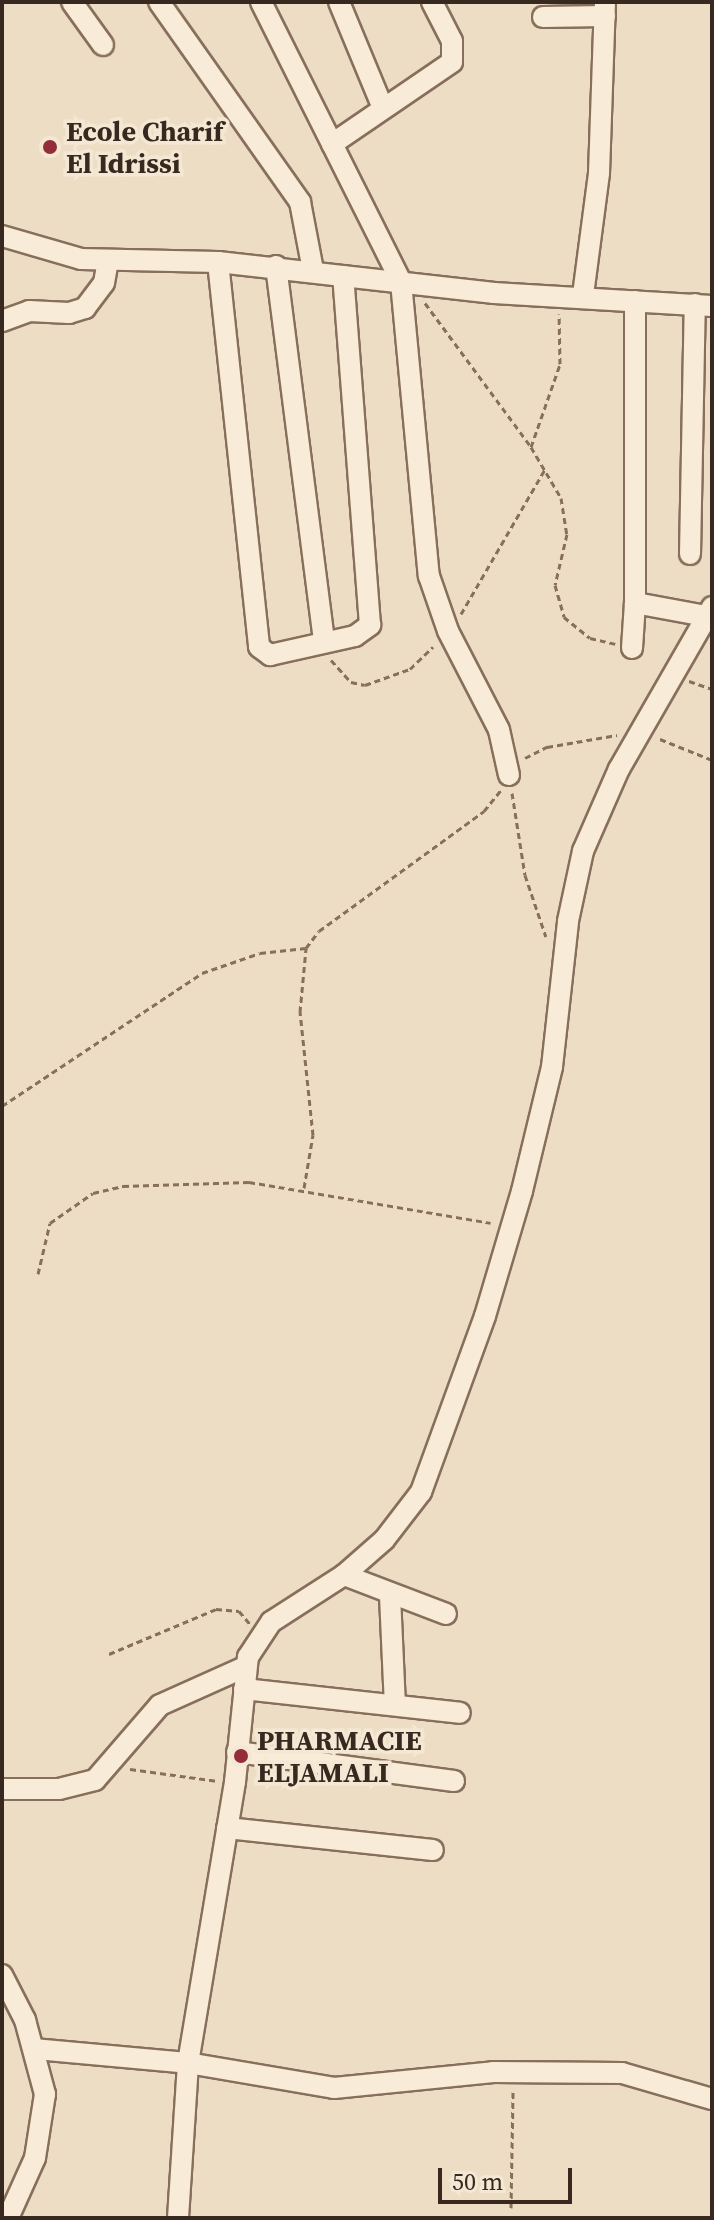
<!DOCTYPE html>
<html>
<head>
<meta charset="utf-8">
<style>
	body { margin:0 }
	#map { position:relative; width:714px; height:2220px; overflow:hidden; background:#edddc5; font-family:"Source Serif 4",serif }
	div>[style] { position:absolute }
	.path>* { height:3px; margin-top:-1.5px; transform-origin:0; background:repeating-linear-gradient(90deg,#876f5b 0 6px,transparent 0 10px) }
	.roads { filter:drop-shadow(2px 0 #876f5b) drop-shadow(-2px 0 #876f5b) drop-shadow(0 2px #876f5b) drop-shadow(0 -2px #876f5b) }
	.street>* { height:20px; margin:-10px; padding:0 10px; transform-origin:10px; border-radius:10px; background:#f8ebd8 }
	.dots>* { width:22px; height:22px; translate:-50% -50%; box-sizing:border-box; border:4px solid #f4e8d4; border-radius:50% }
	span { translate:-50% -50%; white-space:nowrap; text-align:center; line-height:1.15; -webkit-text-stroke:7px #f4e8d4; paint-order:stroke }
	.poi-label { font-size:28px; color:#37291f; font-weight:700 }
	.left { translate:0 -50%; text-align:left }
	.frame { position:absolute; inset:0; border:4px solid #37291f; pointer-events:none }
	.scale { position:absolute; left:438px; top:2168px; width:134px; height:36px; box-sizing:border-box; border:4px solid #37291f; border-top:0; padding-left:10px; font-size:24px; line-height:28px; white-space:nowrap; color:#37291f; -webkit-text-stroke:6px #f4e8d4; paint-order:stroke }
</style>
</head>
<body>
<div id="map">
	<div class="path">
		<div style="left:425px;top:303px;width:179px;rotate:53.6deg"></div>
		<div style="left:531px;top:447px;width:59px;rotate:59.5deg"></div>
		<div style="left:561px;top:498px;width:36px;rotate:81deg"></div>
		<div style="left:567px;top:534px;width:52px;rotate:103.2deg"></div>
		<div style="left:555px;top:585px;width:33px;rotate:74deg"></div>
		<div style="left:564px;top:617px;width:33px;rotate:39deg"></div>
		<div style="left:590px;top:638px;width:26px;rotate:13deg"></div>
		<div style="left:531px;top:447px;width:88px;rotate:-70.7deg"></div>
		<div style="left:560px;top:364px;width:50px;rotate:-91.1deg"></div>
		<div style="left:461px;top:614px;width:168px;rotate:-59.9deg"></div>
		<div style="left:331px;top:660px;width:30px;rotate:48deg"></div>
		<div style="left:351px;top:682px;width:14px;rotate:12deg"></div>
		<div style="left:365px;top:685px;width:48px;rotate:-19.6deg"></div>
		<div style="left:410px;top:669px;width:32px;rotate:-44deg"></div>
		<div style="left:689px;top:681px;width:24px;rotate:19deg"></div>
		<div style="left:660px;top:739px;width:56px;rotate:22deg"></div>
		<div style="left:525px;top:758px;width:25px;rotate:-27deg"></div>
		<div style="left:547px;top:747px;width:71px;rotate:-9.7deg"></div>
		<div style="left:512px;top:793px;width:83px;rotate:81deg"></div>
		<div style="left:525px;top:875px;width:65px;rotate:71.3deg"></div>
		<div style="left:2px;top:1106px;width:240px;rotate:-33.6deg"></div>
		<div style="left:202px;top:973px;width:61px;rotate:-19deg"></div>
		<div style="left:260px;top:953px;width:46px;rotate:-6.2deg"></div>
		<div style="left:304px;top:1188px;width:54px;rotate:-80.4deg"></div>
		<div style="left:313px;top:1135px;width:124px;rotate:-96deg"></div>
		<div style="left:300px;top:1012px;width:64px;rotate:-84.6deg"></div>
		<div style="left:306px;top:948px;width:21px;rotate:-53deg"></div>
		<div style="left:319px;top:931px;width:204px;rotate:-36deg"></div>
		<div style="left:484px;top:811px;width:27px;rotate:-51deg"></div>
		<div style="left:38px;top:1274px;width:52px;rotate:-76.8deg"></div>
		<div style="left:50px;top:1223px;width:52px;rotate:-34.9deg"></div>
		<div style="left:93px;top:1193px;width:31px;rotate:-13deg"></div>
		<div style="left:123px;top:1186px;width:126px;rotate:-1.8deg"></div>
		<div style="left:249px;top:1182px;width:245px;rotate:9.6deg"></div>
		<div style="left:109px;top:1654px;width:116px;rotate:-22.8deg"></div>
		<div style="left:216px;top:1609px;width:23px;rotate:5deg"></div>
		<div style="left:239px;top:1611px;width:17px;rotate:50deg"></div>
		<div style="left:130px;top:1769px;width:89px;rotate:7.8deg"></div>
		<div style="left:511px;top:2208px;width:116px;rotate:-89deg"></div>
	</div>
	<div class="roads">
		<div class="street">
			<div style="left:72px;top:2px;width:53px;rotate:54.2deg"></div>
			<div style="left:159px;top:2px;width:245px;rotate:54.8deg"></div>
			<div style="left:300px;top:202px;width:69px;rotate:79.2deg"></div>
			<div style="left:261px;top:2px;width:313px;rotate:63.4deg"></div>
			<div style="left:401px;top:282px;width:295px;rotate:84.6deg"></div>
			<div style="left:429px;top:576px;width:58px;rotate:70.9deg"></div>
			<div style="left:448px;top:631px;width:111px;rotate:62.7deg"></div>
			<div style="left:499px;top:730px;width:46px;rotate:77.5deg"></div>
			<div style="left:339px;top:2px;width:115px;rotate:67.5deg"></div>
			<div style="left:543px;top:17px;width:62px;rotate:-0.9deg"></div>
			<div style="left:332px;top:144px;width:145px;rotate:-34.3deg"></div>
			<div style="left:452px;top:62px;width:21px;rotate:-90deg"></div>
			<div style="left:452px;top:41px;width:44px;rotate:-117.1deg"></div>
			<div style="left:2px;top:236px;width:82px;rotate:16.2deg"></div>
			<div style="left:81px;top:259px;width:137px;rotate:1.3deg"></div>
			<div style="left:218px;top:262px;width:278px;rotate:6.4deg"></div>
			<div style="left:494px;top:293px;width:218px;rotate:3.4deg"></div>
			<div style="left:218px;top:262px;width:387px;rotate:83.9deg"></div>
			<div style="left:259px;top:647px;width:14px;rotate:36deg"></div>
			<div style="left:270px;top:655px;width:87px;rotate:-12.6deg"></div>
			<div style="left:355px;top:636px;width:19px;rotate:-36deg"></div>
			<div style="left:370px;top:625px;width:350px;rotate:-94.4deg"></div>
			<div style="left:276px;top:266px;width:379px;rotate:82.7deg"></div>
			<div style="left:583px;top:295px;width:123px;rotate:-82.5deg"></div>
			<div style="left:599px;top:173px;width:171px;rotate:-88deg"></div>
			<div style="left:2px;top:321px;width:29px;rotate:-20deg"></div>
			<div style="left:29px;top:311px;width:40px;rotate:2.9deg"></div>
			<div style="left:69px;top:313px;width:17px;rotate:-17deg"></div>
			<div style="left:85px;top:308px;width:31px;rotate:-53deg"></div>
			<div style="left:104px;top:283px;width:22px;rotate:-80deg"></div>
			<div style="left:690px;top:554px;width:250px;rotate:-88.9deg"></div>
			<div style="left:635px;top:603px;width:302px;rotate:-90deg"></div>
			<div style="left:632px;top:648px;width:45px;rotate:-86.2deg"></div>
			<div style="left:635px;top:603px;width:72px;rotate:10.4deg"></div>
			<div style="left:344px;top:1575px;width:109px;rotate:20.9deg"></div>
			<div style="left:390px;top:1596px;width:109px;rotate:87.4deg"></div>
			<div style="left:244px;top:1689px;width:217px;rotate:6.3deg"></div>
			<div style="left:237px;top:1752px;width:219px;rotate:7.6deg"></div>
			<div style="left:2px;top:1789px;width:57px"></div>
			<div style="left:59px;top:1789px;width:37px;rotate:-14deg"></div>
			<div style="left:95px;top:1780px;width:99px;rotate:-49.1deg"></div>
			<div style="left:160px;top:1705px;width:93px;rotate:-24.1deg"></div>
			<div style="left:227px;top:1828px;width:207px;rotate:6.1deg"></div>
			<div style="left:2px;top:1975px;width:51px;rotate:62.9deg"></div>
			<div style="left:25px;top:2020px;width:77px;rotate:74.9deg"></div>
			<div style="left:45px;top:2094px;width:65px;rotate:98.9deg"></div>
			<div style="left:35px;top:2158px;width:66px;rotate:114.2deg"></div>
			<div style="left:35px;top:2049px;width:154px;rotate:5.2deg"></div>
			<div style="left:188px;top:2063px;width:285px;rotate:-80.5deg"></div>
			<div style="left:235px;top:1782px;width:126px;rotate:-84.1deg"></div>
			<div style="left:248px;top:1657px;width:42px;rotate:-56.7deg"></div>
			<div style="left:271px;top:1622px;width:87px;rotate:-32.8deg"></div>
			<div style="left:344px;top:1575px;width:53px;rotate:-41.2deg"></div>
			<div style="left:384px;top:1540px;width:61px;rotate:-52.4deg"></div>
			<div style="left:421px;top:1492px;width:187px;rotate:-70deg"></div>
			<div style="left:485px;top:1316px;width:130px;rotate:-73.5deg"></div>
			<div style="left:522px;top:1191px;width:128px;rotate:-76.4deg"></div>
			<div style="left:552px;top:1067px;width:147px;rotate:-83.7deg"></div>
			<div style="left:568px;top:921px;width:72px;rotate:-77.9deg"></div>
			<div style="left:583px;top:851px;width:90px;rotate:-66.3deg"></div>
			<div style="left:619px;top:769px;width:187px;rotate:-60.1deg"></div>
			<div style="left:178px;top:2218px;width:155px;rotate:-86.3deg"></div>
			<div style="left:188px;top:2063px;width:148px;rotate:9.7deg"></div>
			<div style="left:334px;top:2088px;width:160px;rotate:-5.7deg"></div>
			<div style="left:493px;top:2072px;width:129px;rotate:0.4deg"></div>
			<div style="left:622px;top:2073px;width:94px;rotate:16.1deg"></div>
		</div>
	</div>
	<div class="dots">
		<div style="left:50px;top:147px;background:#942d37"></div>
		<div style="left:241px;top:1756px;background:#942d37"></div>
	</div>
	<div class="poi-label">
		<span class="left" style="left:66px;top:147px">Ecole Charif<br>El Idrissi</span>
		<span class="left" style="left:257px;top:1756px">PHARMACIE<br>ELJAMALI</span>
	</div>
	<div class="frame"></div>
	<div class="scale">50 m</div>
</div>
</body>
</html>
